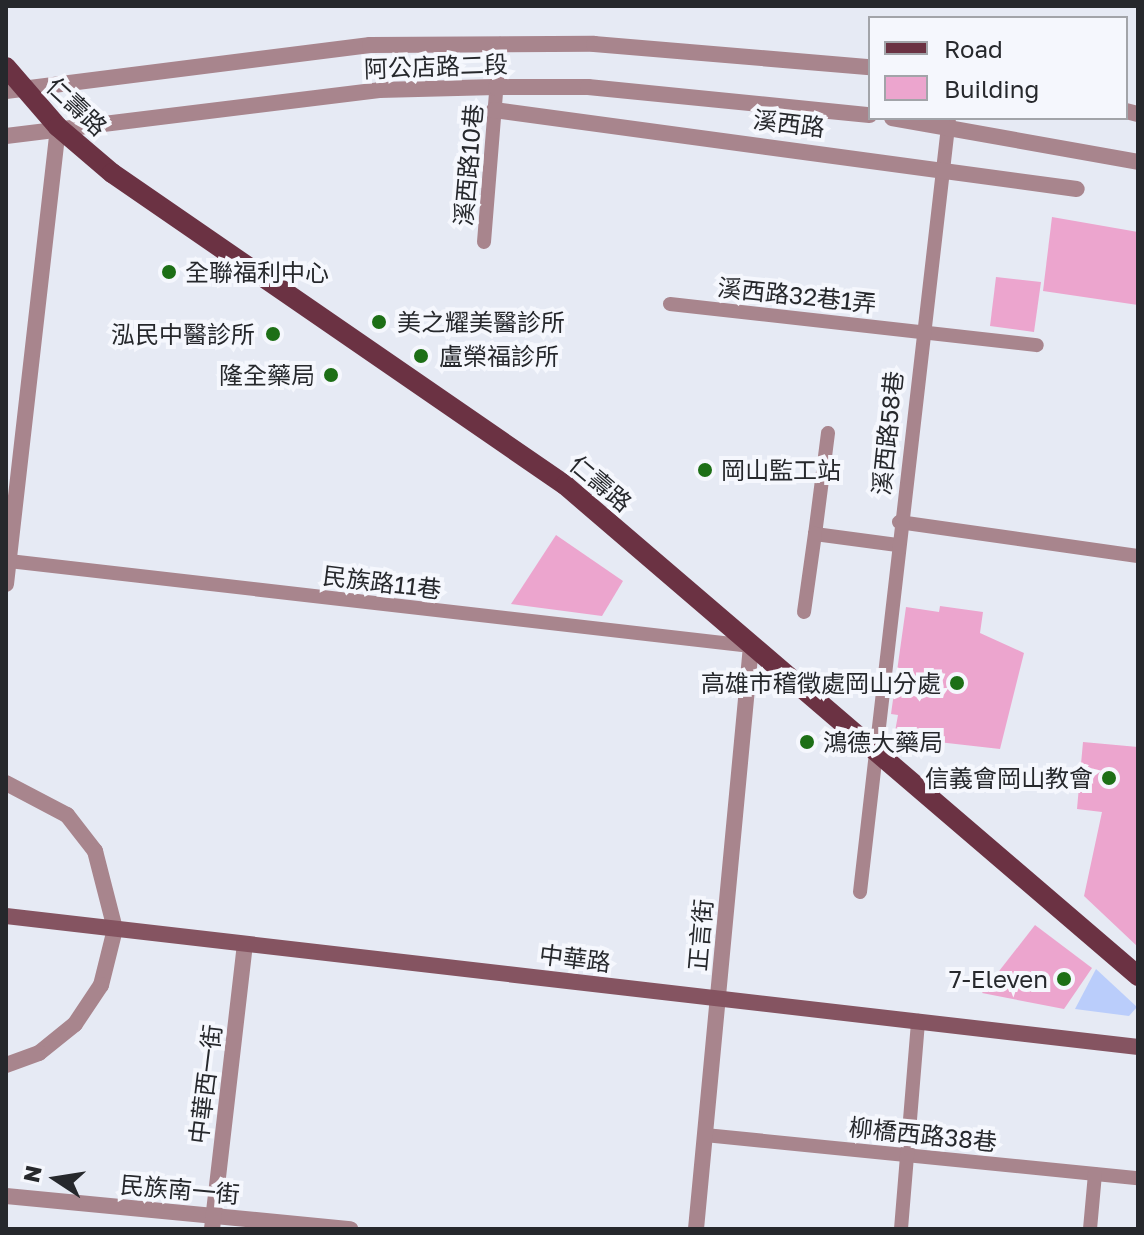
<!DOCTYPE html>
<html>
<head>
<meta charset="utf-8">
<style>
	body { margin:0 }
	#map { position:relative; width:1144px; height:1235px; overflow:hidden; background:#e6eaf4; font-family:"Golos Text","Noto Sans TC",sans-serif }
	div>[style] { position:absolute }
	.green>* { inset:0; background:#bacdfb }
	.building>* { inset:0; background:#eca5ce }
	.lane>* { height:14px; margin:-7px; padding:0 7px; transform-origin:7px; border-radius:7px; background:#a8858d }
	.street>* { height:16px; margin:-8px; padding:0 8px; transform-origin:8px; border-radius:8px; background:#a8858d }
	.secondary>* { height:16px; margin:-8px; padding:0 8px; transform-origin:8px; border-radius:8px; background:#855461 }
	.primary>* { height:20px; margin:-10px; padding:0 10px; transform-origin:10px; border-radius:10px; background:#6b3243 }
	.dots>* { width:22px; height:22px; translate:-50% -50%; box-sizing:border-box; border:4px solid #f5f7fd; border-radius:50% }
	span { translate:-50% -50%; white-space:nowrap; text-align:center; line-height:1.15; -webkit-text-stroke:8px #f5f7fd; paint-order:stroke }
	.street-label { font-size:24px; color:#26282c }
	.poi-label { font-size:24px; color:#26282c }
	.left { translate:0 -50%; text-align:left }
	.right { translate:-100% -50%; text-align:right }
	.frame { position:absolute; inset:0; border:8px solid #26282c; pointer-events:none }
	.legend { position:absolute; left:868px; top:16px; width:260px; height:104px; box-sizing:border-box; background:#f5f7fd; border:2px solid #a2a4a9; margin:0; padding:10px 14px; list-style:none; font-size:24px; color:#26282c }
	.legend li { display:flex; align-items:center; gap:16px; height:40px }
	.legend b { width:40px; border:2px solid #a2a4a9 }
	.north { position:absolute; left:16px; top:1139px; width:80px; height:80px; -webkit-text-stroke:6px #f5f7fd; paint-order:stroke; rotate:282deg; font-size:22px; font-weight:700; line-height:32px; text-align:center; color:#26282c }
	.north::after { content:''; display:block; margin:auto; width:28px; height:36px; background:#26282c; clip-path:polygon(50% 0,100% 100%,50% 72%,0 100%) }
</style>
</head>
<body>
<div id="map">
	<div class="green">
		<div style="clip-path:polygon(1096px 969px,1137px 1007px,1129px 1016px,1075px 1009px)"></div>
	</div>
	<div class="building">
		<div style="clip-path:polygon(1052px 217px,1138px 232px,1138px 305px,1043px 291px)"></div>
		<div style="clip-path:polygon(996px 277px,1041px 282px,1034px 332px,990px 326px)"></div>
		<div style="clip-path:polygon(556px 535px,623px 581px,602px 616px,511px 604px)"></div>
		<div style="clip-path:polygon(940px 606px,983px 612px,980px 633px,1024px 653px,1000px 749px,894px 737px,898px 715px,891px 714px,906px 607px,939px 612px)"></div>
		<div style="clip-path:polygon(1083px 742px,1138px 747px,1138px 947px,1084px 896px,1102px 812px,1077px 809px)"></div>
		<div style="clip-path:polygon(1035px 925px,1092px 968px,1064px 1009px,982px 993px)"></div>
	</div>
	<div class="lane">
		<div style="left:484px;top:242px;width:199px;rotate:-85.4deg"></div>
		<div style="left:670px;top:304px;width:369px;rotate:6.4deg"></div>
		<div style="left:828px;top:433px;width:102px;rotate:97.3deg"></div>
		<div style="left:815px;top:534px;width:83px;rotate:7.6deg"></div>
		<div style="left:899px;top:522px;width:241px;rotate:8.1deg"></div>
		<div style="left:9px;top:561px;width:747px;rotate:6.54deg"></div>
		<div style="left:804px;top:612px;width:79px;rotate:-82deg"></div>
		<div style="left:860px;top:892px;width:779px;rotate:-83.44deg"></div>
		<div style="left:705px;top:1135px;width:435px;rotate:5.7deg"></div>
		<div style="left:901px;top:1229px;width:209px;rotate:-85.3deg"></div>
		<div style="left:1090px;top:1229px;width:55px;rotate:-84.8deg"></div>
	</div>
	<div class="street">
		<div style="left:6px;top:91px;width:367px;rotate:-7.2deg"></div>
		<div style="left:370px;top:45px;width:224px;rotate:-0.3deg"></div>
		<div style="left:594px;top:44px;width:277px;rotate:4.8deg"></div>
		<div style="left:494px;top:110px;width:588px;rotate:7.72deg"></div>
		<div style="left:1126px;top:111px;width:12px;rotate:14deg"></div>
		<div style="left:892px;top:118px;width:250px;rotate:10.1deg"></div>
		<div style="left:6px;top:136px;width:376px;rotate:-7deg"></div>
		<div style="left:379px;top:90px;width:117px;rotate:-1.5deg"></div>
		<div style="left:496px;top:87px;width:92px"></div>
		<div style="left:588px;top:87px;width:283px;rotate:5.7deg"></div>
		<div style="left:6px;top:584px;width:460px;rotate:-83.5deg"></div>
		<div style="left:6px;top:783px;width:69px;rotate:27.7deg"></div>
		<div style="left:67px;top:815px;width:46px;rotate:52.1deg"></div>
		<div style="left:95px;top:851px;width:81px;rotate:75.6deg"></div>
		<div style="left:115px;top:929px;width:58px;rotate:104deg"></div>
		<div style="left:101px;top:985px;width:47px;rotate:123.7deg"></div>
		<div style="left:75px;top:1024px;width:46px;rotate:141.1deg"></div>
		<div style="left:39px;top:1053px;width:35px;rotate:160deg"></div>
		<div style="left:6px;top:1196px;width:346px;rotate:5.5deg"></div>
		<div style="left:212px;top:1229px;width:287px;rotate:-83.4deg"></div>
		<div style="left:696px;top:1229px;width:586px;rotate:-84.61deg"></div>
	</div>
	<div class="secondary">
		<div style="left:6px;top:916px;width:1140px;rotate:6.6deg"></div>
	</div>
	<div class="primary">
		<div style="left:6px;top:67px;width:79px;rotate:49.1deg"></div>
		<div style="left:58px;top:127px;width:71px;rotate:40.4deg"></div>
		<div style="left:112px;top:173px;width:550px;rotate:34.56deg"></div>
		<div style="left:565px;top:485px;width:755px;rotate:40.59deg"></div>
	</div>
	<div class="dots">
		<div style="left:169px;top:272px;background:#1d6f16"></div>
		<div style="left:379px;top:322px;background:#1d6f16"></div>
		<div style="left:273px;top:334px;background:#1d6f16"></div>
		<div style="left:421px;top:356px;background:#1d6f16"></div>
		<div style="left:331px;top:375px;background:#1d6f16"></div>
		<div style="left:705px;top:470px;background:#1d6f16"></div>
		<div style="left:957px;top:683px;background:#1d6f16"></div>
		<div style="left:807px;top:742px;background:#1d6f16"></div>
		<div style="left:1109px;top:778px;background:#1d6f16"></div>
		<div style="left:1064px;top:979px;background:#1d6f16"></div>
	</div>
	<div class="street-label">
		<span style="left:436px;top:66px;rotate:-2deg">阿公店路二段</span>
		<span style="left:77px;top:106px;rotate:43deg">仁壽路</span>
		<span style="left:789px;top:123px;rotate:7deg">溪西路</span>
		<span style="left:468px;top:165px;rotate:-85deg">溪西路10巷</span>
		<span style="left:797px;top:295px;rotate:6deg">溪西路32巷1弄</span>
		<span style="left:887px;top:433px;rotate:-84deg">溪西路58巷</span>
		<span style="left:601px;top:483px;rotate:40deg">仁壽路</span>
		<span style="left:382px;top:582px;rotate:7deg">民族路11巷</span>
		<span style="left:700px;top:935px;rotate:-85deg">正言街</span>
		<span style="left:575px;top:958px;rotate:7deg">中華路</span>
		<span style="left:205px;top:1084px;rotate:-83deg">中華西一街</span>
		<span style="left:923px;top:1134px;rotate:6deg">柳橋西路38巷</span>
		<span style="left:180px;top:1189px;rotate:5deg">民族南一街</span>
	</div>
	<div class="poi-label">
		<span class="left" style="left:185px;top:272px">全聯福利中心</span>
		<span class="left" style="left:397px;top:322px">美之耀美醫診所</span>
		<span class="right" style="left:255px;top:334px">泓民中醫診所</span>
		<span class="left" style="left:439px;top:356px">盧榮福診所</span>
		<span class="right" style="left:315px;top:375px">隆全藥局</span>
		<span class="left" style="left:721px;top:470px">岡山監工站</span>
		<span class="right" style="left:941px;top:683px">高雄市稽徵處岡山分處</span>
		<span class="left" style="left:823px;top:742px">鴻德大藥局</span>
		<span class="right" style="left:1093px;top:778px">信義會岡山教會</span>
		<span class="right" style="left:1048px;top:979px">7-Eleven</span>
	</div>
	<div class="frame"></div>
	<ul class="legend">
	<li><b style="height:10px;background:#6b3243"></b>Road</li>
	<li><b style="height:22px;background:#eca5ce"></b>Building</li>
	</ul>
	<div class="north">N</div>
</div>
</body>
</html>
